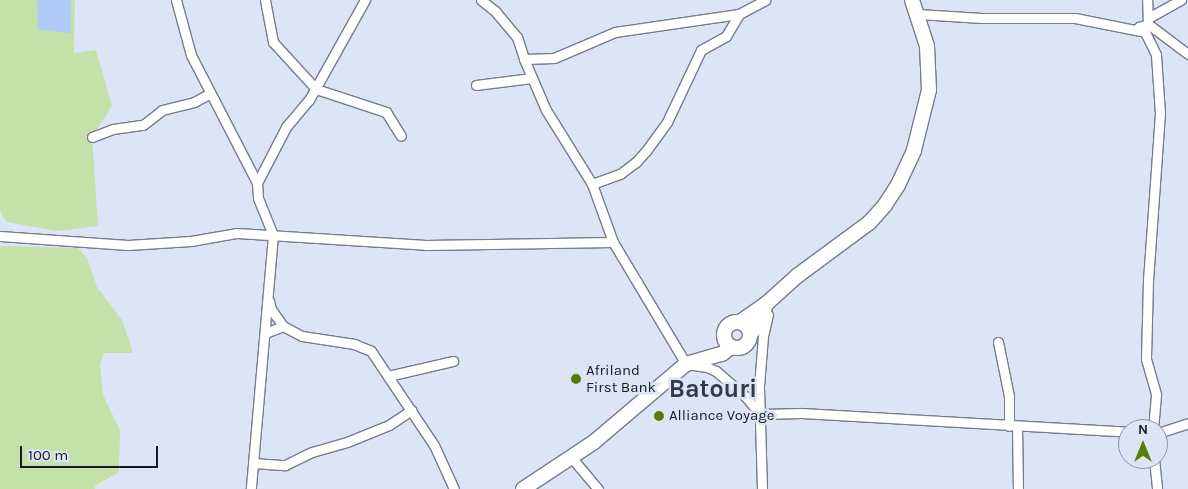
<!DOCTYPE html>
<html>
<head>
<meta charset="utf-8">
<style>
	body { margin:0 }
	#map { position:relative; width:1188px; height:489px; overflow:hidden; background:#dbe5f6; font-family:Karla,sans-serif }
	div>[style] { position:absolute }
	.green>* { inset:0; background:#c5e1aa }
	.water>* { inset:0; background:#b1cbf8 }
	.roads { filter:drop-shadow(1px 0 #757d8c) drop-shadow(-1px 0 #757d8c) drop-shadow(0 1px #757d8c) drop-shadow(0 -1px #757d8c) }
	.minor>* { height:9px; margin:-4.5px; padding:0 4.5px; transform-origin:4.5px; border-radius:4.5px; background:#fff }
	.trunk>* { height:14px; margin:-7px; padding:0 7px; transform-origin:7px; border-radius:7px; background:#fff }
	.trunk>.ring { margin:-7px; padding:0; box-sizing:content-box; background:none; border:14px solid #fff; border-radius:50% }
	.dots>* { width:14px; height:14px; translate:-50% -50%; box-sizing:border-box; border:2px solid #dbe5f6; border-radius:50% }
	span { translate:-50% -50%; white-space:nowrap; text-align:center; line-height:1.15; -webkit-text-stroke:5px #dbe5f6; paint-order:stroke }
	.poi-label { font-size:15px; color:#171b20 }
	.left { translate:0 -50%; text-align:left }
	.town-label { font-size:25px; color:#333a47; font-weight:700 }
	.north { position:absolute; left:1118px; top:419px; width:50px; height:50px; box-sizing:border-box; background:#dbe5f6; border:1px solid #8d94a0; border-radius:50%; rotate:0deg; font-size:14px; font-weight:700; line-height:20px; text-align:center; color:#171b20 }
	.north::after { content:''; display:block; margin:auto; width:18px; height:22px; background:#537f06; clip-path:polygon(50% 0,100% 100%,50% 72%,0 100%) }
	.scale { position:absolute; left:20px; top:446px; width:138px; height:22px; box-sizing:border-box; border:2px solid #171b20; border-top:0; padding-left:6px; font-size:15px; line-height:18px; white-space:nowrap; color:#171b20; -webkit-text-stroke:4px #dbe5f6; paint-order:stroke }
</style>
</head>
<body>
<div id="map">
	<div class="green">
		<div style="clip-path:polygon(0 0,75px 0,74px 53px,96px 50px,112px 106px,92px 137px,98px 226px,58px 231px,6px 222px,0 211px)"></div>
		<div style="clip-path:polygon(0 246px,78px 248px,87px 258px,97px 287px,122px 320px,133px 353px,104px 353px,100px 365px,103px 395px,120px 430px,119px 472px,95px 486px,95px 489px,0 489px)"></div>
	</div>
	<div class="water">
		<div style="clip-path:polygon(37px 0,71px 0,71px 33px,38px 30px)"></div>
	</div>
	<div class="roads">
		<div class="minor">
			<div style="left:176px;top:0;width:57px;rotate:74.7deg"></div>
			<div style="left:191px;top:55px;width:144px;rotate:62.7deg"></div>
			<div style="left:257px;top:183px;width:15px;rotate:86deg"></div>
			<div style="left:258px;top:198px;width:40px;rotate:68deg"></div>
			<div style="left:273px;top:235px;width:255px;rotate:95deg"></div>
			<div style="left:265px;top:0;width:43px;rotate:79.2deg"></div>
			<div style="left:273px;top:42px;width:64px;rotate:47.5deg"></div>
			<div style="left:316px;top:89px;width:74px;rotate:18.2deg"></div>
			<div style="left:386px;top:112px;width:28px;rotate:58deg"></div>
			<div style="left:481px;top:0;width:18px;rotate:38deg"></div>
			<div style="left:495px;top:11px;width:34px;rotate:50deg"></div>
			<div style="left:517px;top:37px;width:23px;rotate:72deg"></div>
			<div style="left:524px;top:59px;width:56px;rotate:66.7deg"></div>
			<div style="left:546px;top:110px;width:87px;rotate:58.1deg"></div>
			<div style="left:592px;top:184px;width:62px;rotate:70.1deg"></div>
			<div style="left:613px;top:242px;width:142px;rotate:59.1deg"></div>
			<div style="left:686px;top:364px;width:21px;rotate:8deg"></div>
			<div style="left:707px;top:367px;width:10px;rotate:24deg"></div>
			<div style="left:716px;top:371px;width:40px;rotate:41deg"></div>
			<div style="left:746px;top:397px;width:22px;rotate:51deg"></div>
			<div style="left:760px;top:414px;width:42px;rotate:-1.4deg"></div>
			<div style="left:802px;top:413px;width:327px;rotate:3.3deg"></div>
			<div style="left:918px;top:14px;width:64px;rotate:3.6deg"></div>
			<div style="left:982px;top:18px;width:93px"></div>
			<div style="left:1075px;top:18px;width:71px;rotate:11.3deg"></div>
			<div style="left:1145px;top:32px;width:8px;rotate:-140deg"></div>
			<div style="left:1139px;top:27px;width:9px;rotate:-18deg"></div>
			<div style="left:1148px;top:24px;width:24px;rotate:-92deg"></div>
			<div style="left:1148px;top:18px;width:38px;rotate:-29deg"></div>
			<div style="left:1148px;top:24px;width:50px;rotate:36.9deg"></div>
			<div style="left:1145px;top:32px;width:25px;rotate:64deg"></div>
			<div style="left:1156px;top:55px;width:58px;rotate:86.1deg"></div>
			<div style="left:1160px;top:113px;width:168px;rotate:94.1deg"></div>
			<div style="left:1148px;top:281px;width:78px;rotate:91.5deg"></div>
			<div style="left:1146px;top:359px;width:37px;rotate:74deg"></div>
			<div style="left:1156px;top:395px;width:34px;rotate:95deg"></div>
			<div style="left:524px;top:59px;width:30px;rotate:-2deg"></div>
			<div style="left:554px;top:58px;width:66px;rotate:-23.1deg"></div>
			<div style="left:615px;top:32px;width:125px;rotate:-8.3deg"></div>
			<div style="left:739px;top:14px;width:30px;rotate:-28deg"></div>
			<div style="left:476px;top:85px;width:56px;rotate:-7.1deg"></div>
			<div style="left:92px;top:137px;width:22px;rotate:-21deg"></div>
			<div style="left:113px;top:129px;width:30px;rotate:-8deg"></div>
			<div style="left:143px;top:125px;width:24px;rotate:-38deg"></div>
			<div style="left:162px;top:110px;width:33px;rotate:-14deg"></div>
			<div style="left:194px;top:102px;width:17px;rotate:-28deg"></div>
			<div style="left:257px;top:183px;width:63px;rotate:-62.6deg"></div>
			<div style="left:286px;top:127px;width:35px;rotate:-50deg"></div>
			<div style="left:309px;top:100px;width:115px;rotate:-60.8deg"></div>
			<div style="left:592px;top:184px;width:30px;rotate:-20deg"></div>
			<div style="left:620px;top:174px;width:20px;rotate:-37deg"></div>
			<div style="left:636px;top:162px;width:15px;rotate:-48deg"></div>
			<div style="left:646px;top:151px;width:36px;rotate:-54deg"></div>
			<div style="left:667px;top:122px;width:80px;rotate:-64.7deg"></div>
			<div style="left:701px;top:50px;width:29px;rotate:-29deg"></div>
			<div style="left:726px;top:36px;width:26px;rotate:-59deg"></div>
			<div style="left:0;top:236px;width:128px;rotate:4deg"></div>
			<div style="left:128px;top:245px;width:63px;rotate:-3.6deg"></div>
			<div style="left:191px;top:241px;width:47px;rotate:-9.9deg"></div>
			<div style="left:237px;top:233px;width:189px;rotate:3.6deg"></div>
			<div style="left:426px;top:245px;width:187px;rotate:-0.9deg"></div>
			<div style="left:269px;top:301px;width:8px;rotate:76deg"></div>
			<div style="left:271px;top:309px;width:21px;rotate:55deg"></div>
			<div style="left:283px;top:326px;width:21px;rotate:28deg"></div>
			<div style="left:302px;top:336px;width:53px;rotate:8.7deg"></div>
			<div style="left:354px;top:344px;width:18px;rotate:22deg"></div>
			<div style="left:371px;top:351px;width:113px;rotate:56.2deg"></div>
			<div style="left:434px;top:445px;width:48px;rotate:65.6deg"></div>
			<div style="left:265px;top:333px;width:19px;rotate:-21deg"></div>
			<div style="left:998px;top:342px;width:55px;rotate:78.5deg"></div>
			<div style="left:1009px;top:396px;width:30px;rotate:90deg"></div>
			<div style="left:388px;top:376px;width:67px;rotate:-13deg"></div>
			<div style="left:1017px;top:426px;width:63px;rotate:89.1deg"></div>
			<div style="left:1158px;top:433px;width:32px;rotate:-18deg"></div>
			<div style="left:571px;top:457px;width:42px;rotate:49.8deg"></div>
			<div style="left:1154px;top:459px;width:30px;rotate:84deg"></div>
			<div style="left:253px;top:463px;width:32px;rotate:4deg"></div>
			<div style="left:285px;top:465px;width:30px;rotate:-26deg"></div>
			<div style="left:312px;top:452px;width:36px;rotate:-16deg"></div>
			<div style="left:347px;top:442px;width:45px;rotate:-22deg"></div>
			<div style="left:389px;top:425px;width:27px;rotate:-34deg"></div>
			<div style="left:762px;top:489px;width:103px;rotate:-91.7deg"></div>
			<div style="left:759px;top:386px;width:50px;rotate:-85.4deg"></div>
			<div style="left:763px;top:336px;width:22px;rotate:-77deg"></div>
		</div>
		<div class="trunk">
			<div class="ring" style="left:724px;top:322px;width:12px;height:12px"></div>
			<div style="left:740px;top:322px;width:32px;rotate:-35deg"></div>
			<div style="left:766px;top:304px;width:42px;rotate:-42.1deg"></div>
			<div style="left:797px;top:276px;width:89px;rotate:-36.4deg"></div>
			<div style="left:869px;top:223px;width:24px;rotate:-48deg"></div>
			<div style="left:885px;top:205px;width:24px;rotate:-57deg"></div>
			<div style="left:898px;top:185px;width:38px;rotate:-65deg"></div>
			<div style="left:914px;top:150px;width:62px;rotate:-76deg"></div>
			<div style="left:929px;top:90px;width:44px;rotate:-92.6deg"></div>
			<div style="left:927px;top:46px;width:48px;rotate:-108.1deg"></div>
			<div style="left:750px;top:335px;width:19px;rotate:-54deg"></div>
			<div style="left:761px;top:320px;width:17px;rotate:-73deg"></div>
			<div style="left:523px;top:489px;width:85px;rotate:-33.5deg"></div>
			<div style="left:594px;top:442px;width:121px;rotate:-40.3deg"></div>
			<div style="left:686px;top:364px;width:37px;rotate:-16deg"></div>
			<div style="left:722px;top:354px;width:11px;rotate:-38deg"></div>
		</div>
	</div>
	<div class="dots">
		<div style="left:576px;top:379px;background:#537f06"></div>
		<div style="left:659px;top:416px;background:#537f06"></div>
	</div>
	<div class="poi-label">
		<span class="left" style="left:586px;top:379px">Afriland<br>First Bank</span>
		<span class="left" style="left:669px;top:416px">Alliance Voyage</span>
	</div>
	<div class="town-label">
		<span style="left:713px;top:389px">Batouri</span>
	</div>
	<div class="north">N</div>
	<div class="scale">100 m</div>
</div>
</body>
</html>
